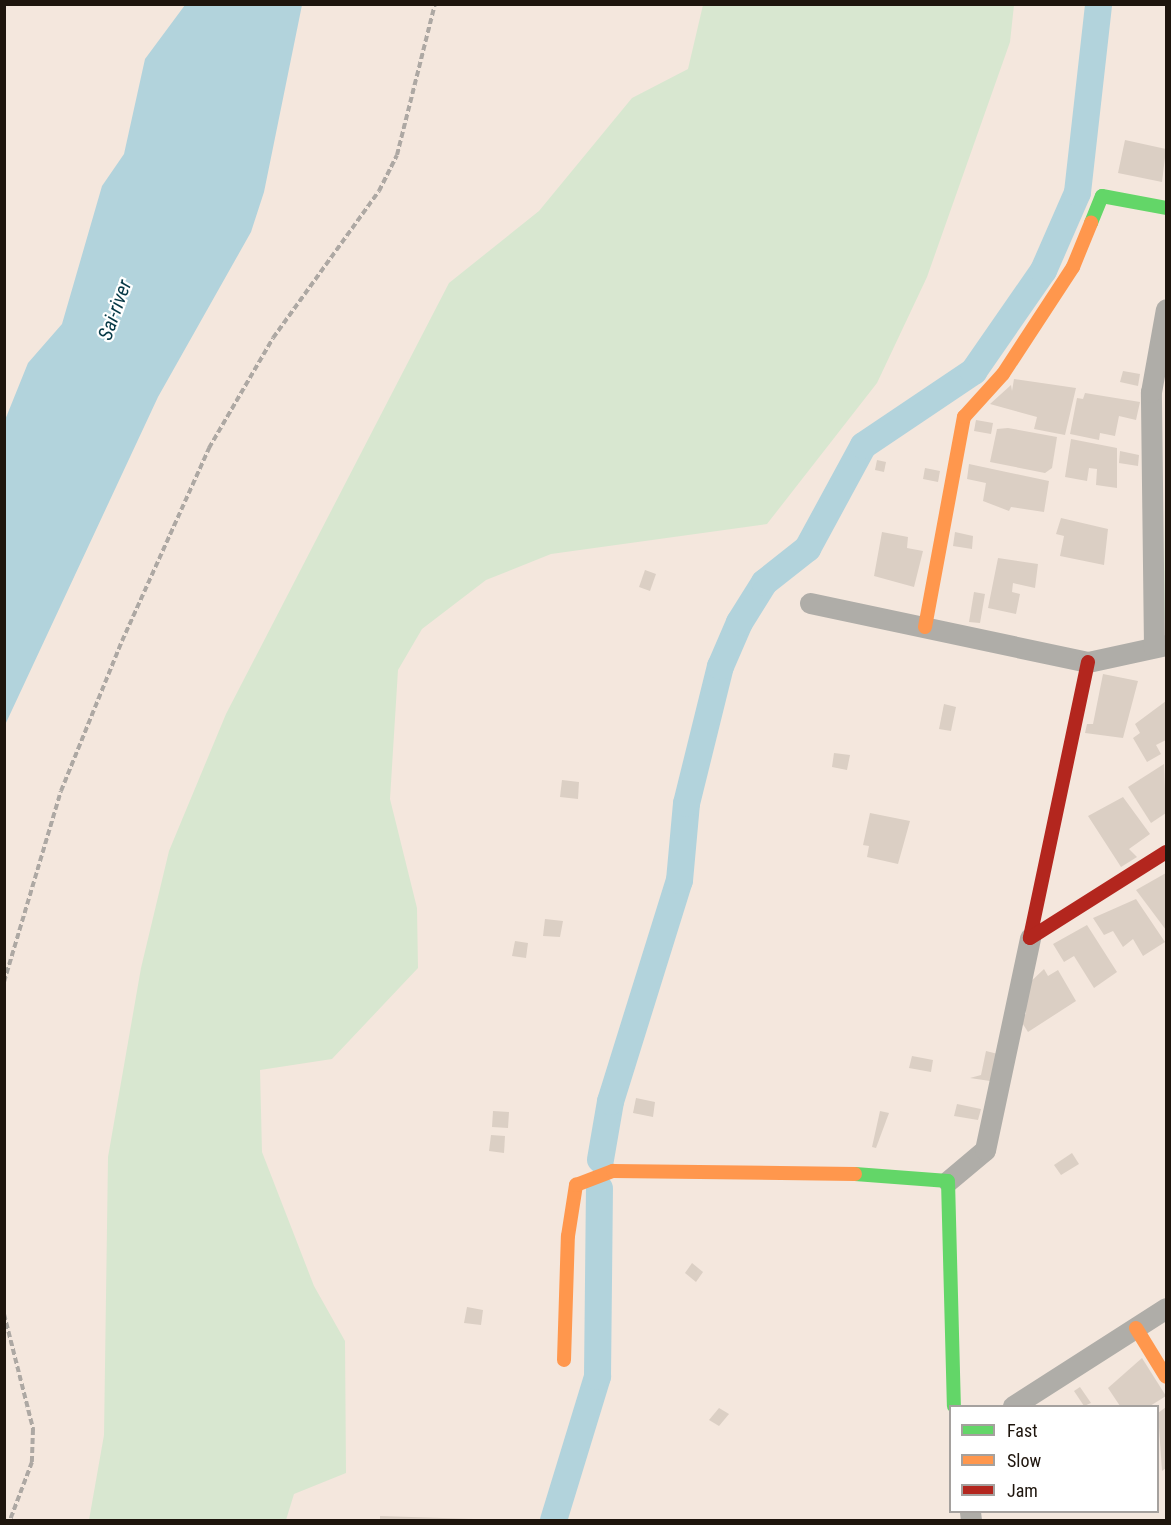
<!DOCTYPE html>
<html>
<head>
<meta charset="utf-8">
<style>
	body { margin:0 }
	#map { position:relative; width:1171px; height:1525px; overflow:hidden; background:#f4e7dd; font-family:"Roboto Condensed",sans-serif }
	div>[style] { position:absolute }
	.green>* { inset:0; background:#d8e7d0 }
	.water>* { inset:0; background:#b2d3dc }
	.canal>* { height:27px; margin:-13.5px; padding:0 13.5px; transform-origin:13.5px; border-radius:13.5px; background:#b2d3dc }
	.building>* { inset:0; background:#dbcfc4 }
	.path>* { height:4px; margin-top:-2px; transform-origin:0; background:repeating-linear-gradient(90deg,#ada8a3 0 6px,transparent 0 9px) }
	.street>* { height:21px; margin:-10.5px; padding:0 10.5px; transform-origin:10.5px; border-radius:10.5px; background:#afada8 }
	.fast>* { height:14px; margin:-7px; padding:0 7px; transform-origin:7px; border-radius:7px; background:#63d668 }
	.slow>* { height:14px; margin:-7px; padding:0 7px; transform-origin:7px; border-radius:7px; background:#ff974d }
	.jam>* { height:14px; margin:-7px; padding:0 7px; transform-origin:7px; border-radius:7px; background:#b3261e }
	span { translate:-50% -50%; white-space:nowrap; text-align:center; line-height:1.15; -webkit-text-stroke:4.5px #fff; paint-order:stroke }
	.water-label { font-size:20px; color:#063946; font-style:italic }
	.frame { position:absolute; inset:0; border:6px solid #1e150d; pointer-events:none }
	.legend { position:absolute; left:949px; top:1405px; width:210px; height:108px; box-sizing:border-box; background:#fff; border:2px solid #a5a19e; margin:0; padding:8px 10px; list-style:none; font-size:18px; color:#1e150d }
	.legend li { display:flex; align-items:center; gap:12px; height:30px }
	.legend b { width:30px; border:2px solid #a5a19e }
</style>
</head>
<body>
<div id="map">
	<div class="green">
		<div style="clip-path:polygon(703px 5px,1014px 5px,1010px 42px,927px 277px,877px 383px,767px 524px,551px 554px,486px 580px,422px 629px,398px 670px,390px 799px,417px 908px,418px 968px,332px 1059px,260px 1070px,262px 1152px,314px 1286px,345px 1341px,346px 1473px,294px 1494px,286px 1520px,89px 1520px,104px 1435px,108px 1157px,141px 968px,169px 851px,226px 714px,449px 283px,539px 211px,632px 98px,688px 69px)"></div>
		<div style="clip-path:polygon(1166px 381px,1166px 623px,1164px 619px)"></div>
	</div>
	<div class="water">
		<div style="clip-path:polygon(185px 5px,302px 5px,264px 192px,251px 232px,158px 397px,5px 725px,5px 420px,28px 363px,62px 324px,102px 186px,124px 154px,145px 59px)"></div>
	</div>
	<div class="canal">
		<div style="left:600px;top:1159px;width:59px;rotate:-80.2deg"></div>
		<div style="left:610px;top:1101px;width:232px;rotate:-72.7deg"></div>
		<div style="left:679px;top:880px;width:77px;rotate:-84.8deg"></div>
		<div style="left:686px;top:803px;width:141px;rotate:-76.1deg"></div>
		<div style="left:720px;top:666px;width:48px;rotate:-66.6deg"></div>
		<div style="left:739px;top:622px;width:47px;rotate:-58deg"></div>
		<div style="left:764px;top:582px;width:55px;rotate:-38.3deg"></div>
		<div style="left:807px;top:548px;width:117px;rotate:-61.5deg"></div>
		<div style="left:863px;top:445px;width:133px;rotate:-33.9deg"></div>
		<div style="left:973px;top:371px;width:123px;rotate:-55.3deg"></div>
		<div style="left:1043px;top:270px;width:85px;rotate:-66.4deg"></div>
		<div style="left:1077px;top:192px;width:189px;rotate:-83.6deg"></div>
		<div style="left:553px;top:1520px;width:151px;rotate:-73deg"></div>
		<div style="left:597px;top:1376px;width:188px;rotate:-89.4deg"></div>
	</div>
	<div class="building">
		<div style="clip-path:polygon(1125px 140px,1166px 149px,1162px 182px,1118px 173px)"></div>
		<div style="clip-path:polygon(1123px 371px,1140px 374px,1138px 386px,1120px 382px)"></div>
		<div style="clip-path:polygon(1014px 379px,1076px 388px,1065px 435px,1034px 429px,1037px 417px,990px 404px,1011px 385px,1012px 391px)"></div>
		<div style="clip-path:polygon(1085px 393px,1140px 402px,1136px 420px,1119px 416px,1115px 436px,1100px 433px,1099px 440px,1070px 434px,1077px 398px,1083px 399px)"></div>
		<div style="clip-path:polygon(976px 420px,993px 423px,991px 434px,974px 431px)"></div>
		<div style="clip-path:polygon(1008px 428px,1057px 437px,1052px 468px,1045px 473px,990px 462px,997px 429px)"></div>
		<div style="clip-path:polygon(1071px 439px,1117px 448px,1117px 488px,1096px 485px,1097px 469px,1089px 468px,1087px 481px,1065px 477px)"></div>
		<div style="clip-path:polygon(1120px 451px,1139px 455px,1138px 466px,1119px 463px)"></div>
		<div style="clip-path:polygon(877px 460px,886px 462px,884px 472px,875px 470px)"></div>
		<div style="clip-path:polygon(969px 464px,1049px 481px,1044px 512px,1011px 507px,1009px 511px,983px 501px,986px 483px,967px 479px)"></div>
		<div style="clip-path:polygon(925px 468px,940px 471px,938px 482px,923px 479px)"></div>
		<div style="clip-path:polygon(1061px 518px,1108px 529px,1104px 565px,1060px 556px,1064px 536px,1056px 534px)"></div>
		<div style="clip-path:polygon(882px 532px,908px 537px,907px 548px,923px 551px,914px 587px,874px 576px)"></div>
		<div style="clip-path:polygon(955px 532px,973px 536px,972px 549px,953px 546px)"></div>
		<div style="clip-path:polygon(998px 558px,1038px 564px,1035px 588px,1013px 583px,1012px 592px,1020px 594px,1016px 614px,988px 608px)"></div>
		<div style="clip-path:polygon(645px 570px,656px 574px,650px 591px,639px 587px)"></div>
		<div style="clip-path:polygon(974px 592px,985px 594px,980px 623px,969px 622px)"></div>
		<div style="clip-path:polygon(1103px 674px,1138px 681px,1123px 738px,1085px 733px,1087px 724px,1093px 724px)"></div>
		<div style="clip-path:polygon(1166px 701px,1166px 740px,1156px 745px,1161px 754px,1147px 762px,1133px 738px,1140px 733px,1135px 724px)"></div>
		<div style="clip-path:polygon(944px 704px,956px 707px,951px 731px,939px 729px)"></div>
		<div style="clip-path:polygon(834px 753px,850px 755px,847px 770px,832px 767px)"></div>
		<div style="clip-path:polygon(1164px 764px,1166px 813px,1151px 823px,1128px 787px)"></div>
		<div style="clip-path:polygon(562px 780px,579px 782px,578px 799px,560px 797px)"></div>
		<div style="clip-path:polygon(1123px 797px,1150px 834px,1129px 849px,1137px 857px,1121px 867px,1088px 816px)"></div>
		<div style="clip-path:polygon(870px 813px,910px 821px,898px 864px,867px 857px,869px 846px,863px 845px)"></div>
		<div style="clip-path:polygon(1166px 873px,1166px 930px,1136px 890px)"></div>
		<div style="clip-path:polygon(1136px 899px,1165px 942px,1143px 956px,1133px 939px,1123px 947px,1113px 931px,1104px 935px,1093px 918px)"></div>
		<div style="clip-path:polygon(545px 919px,563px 921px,560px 937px,543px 936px)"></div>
		<div style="clip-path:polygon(1087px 925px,1117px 972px,1094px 988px,1074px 956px,1064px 962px,1053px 944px)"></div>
		<div style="clip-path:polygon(515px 941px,528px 943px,526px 958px,512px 956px)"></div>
		<div style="clip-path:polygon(1044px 969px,1048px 976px,1058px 970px,1076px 1001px,1028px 1032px,1019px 1018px,1026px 1014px,1025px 987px)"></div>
		<div style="clip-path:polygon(986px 1051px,998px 1054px,990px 1081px,970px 1078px,981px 1075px)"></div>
		<div style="clip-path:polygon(912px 1056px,933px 1060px,931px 1072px,909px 1068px)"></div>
		<div style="clip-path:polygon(636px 1098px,655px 1102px,653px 1117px,633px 1113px)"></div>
		<div style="clip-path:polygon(957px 1104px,981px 1109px,978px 1120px,954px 1116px)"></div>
		<div style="clip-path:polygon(493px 1111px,509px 1112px,508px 1128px,492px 1127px)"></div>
		<div style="clip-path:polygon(880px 1111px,889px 1113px,876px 1148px,872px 1147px)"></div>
		<div style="clip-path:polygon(491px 1135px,505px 1136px,504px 1153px,489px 1151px)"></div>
		<div style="clip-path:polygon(1072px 1153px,1079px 1164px,1061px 1175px,1054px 1165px)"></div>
		<div style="clip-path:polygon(692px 1263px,703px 1272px,696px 1282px,685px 1273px)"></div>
		<div style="clip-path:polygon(467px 1307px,483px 1310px,481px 1325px,464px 1323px)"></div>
		<div style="clip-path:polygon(1142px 1358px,1166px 1396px,1150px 1406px,1120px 1406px,1108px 1388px)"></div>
		<div style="clip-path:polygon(1080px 1387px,1091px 1403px,1084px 1406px,1074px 1391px)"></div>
		<div style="clip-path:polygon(1166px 1407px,1166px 1468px,1162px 1471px,1158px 1413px)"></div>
		<div style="clip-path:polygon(719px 1408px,729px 1414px,719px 1426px,709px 1420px)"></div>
		<div style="clip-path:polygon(380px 1516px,474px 1519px,474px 1520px,380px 1520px)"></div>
	</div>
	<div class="path">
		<div style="left:4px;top:982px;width:199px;rotate:-73.4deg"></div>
		<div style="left:61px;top:791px;width:162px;rotate:-67.9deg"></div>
		<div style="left:122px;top:641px;width:212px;rotate:-65.7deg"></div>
		<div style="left:209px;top:448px;width:127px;rotate:-59.8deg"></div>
		<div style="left:273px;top:338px;width:181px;rotate:-54.2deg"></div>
		<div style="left:379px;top:191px;width:40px;rotate:-63.4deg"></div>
		<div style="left:397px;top:155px;width:156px;rotate:-75.9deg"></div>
		<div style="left:4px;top:1314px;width:119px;rotate:75.8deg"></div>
		<div style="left:33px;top:1429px;width:33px;rotate:92deg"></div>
		<div style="left:32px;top:1462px;width:62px;rotate:110.8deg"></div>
	</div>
	<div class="street">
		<div style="left:810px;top:603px;width:284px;rotate:12deg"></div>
		<div style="left:1088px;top:662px;width:80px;rotate:-12.3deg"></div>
		<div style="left:1154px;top:647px;width:255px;rotate:-90.7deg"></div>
		<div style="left:1151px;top:392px;width:84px;rotate:-79.8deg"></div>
		<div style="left:948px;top:1181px;width:48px;rotate:-40deg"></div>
		<div style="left:985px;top:1150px;width:217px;rotate:-78deg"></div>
		<div style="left:1013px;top:1406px;width:182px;rotate:-32.6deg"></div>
		<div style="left:970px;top:1512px;width:8px;rotate:83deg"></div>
	</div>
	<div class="fast">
		<div style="left:1091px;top:223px;width:29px;rotate:-68deg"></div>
		<div style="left:1102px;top:196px;width:65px;rotate:10.6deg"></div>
		<div style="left:855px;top:1174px;width:93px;rotate:4.3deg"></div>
		<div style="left:948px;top:1181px;width:225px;rotate:88.5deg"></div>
	</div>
	<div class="slow">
		<div style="left:925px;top:627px;width:214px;rotate:-79.5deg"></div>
		<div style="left:964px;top:417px;width:58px;rotate:-47.8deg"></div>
		<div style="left:1003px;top:374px;width:128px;rotate:-56.8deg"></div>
		<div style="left:1073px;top:267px;width:48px;rotate:-67.8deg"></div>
		<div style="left:1136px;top:1328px;width:57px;rotate:58.5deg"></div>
		<div style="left:564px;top:1360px;width:124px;rotate:-88.2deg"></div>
		<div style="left:568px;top:1236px;width:52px;rotate:-81.1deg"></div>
		<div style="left:576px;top:1185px;width:40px;rotate:-21deg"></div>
		<div style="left:613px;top:1171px;width:242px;rotate:0.7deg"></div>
	</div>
	<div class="jam">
		<div style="left:1088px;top:662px;width:282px;rotate:101.9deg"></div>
		<div style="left:1030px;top:938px;width:161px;rotate:-32.3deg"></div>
	</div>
	<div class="water-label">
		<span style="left:115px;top:310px;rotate:-70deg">Sai-river</span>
	</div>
	<div class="frame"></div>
	<ul class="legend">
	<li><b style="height:8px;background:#63d668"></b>Fast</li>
	<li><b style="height:8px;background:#ff974d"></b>Slow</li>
	<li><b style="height:8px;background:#b3261e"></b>Jam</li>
	</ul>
</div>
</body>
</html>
